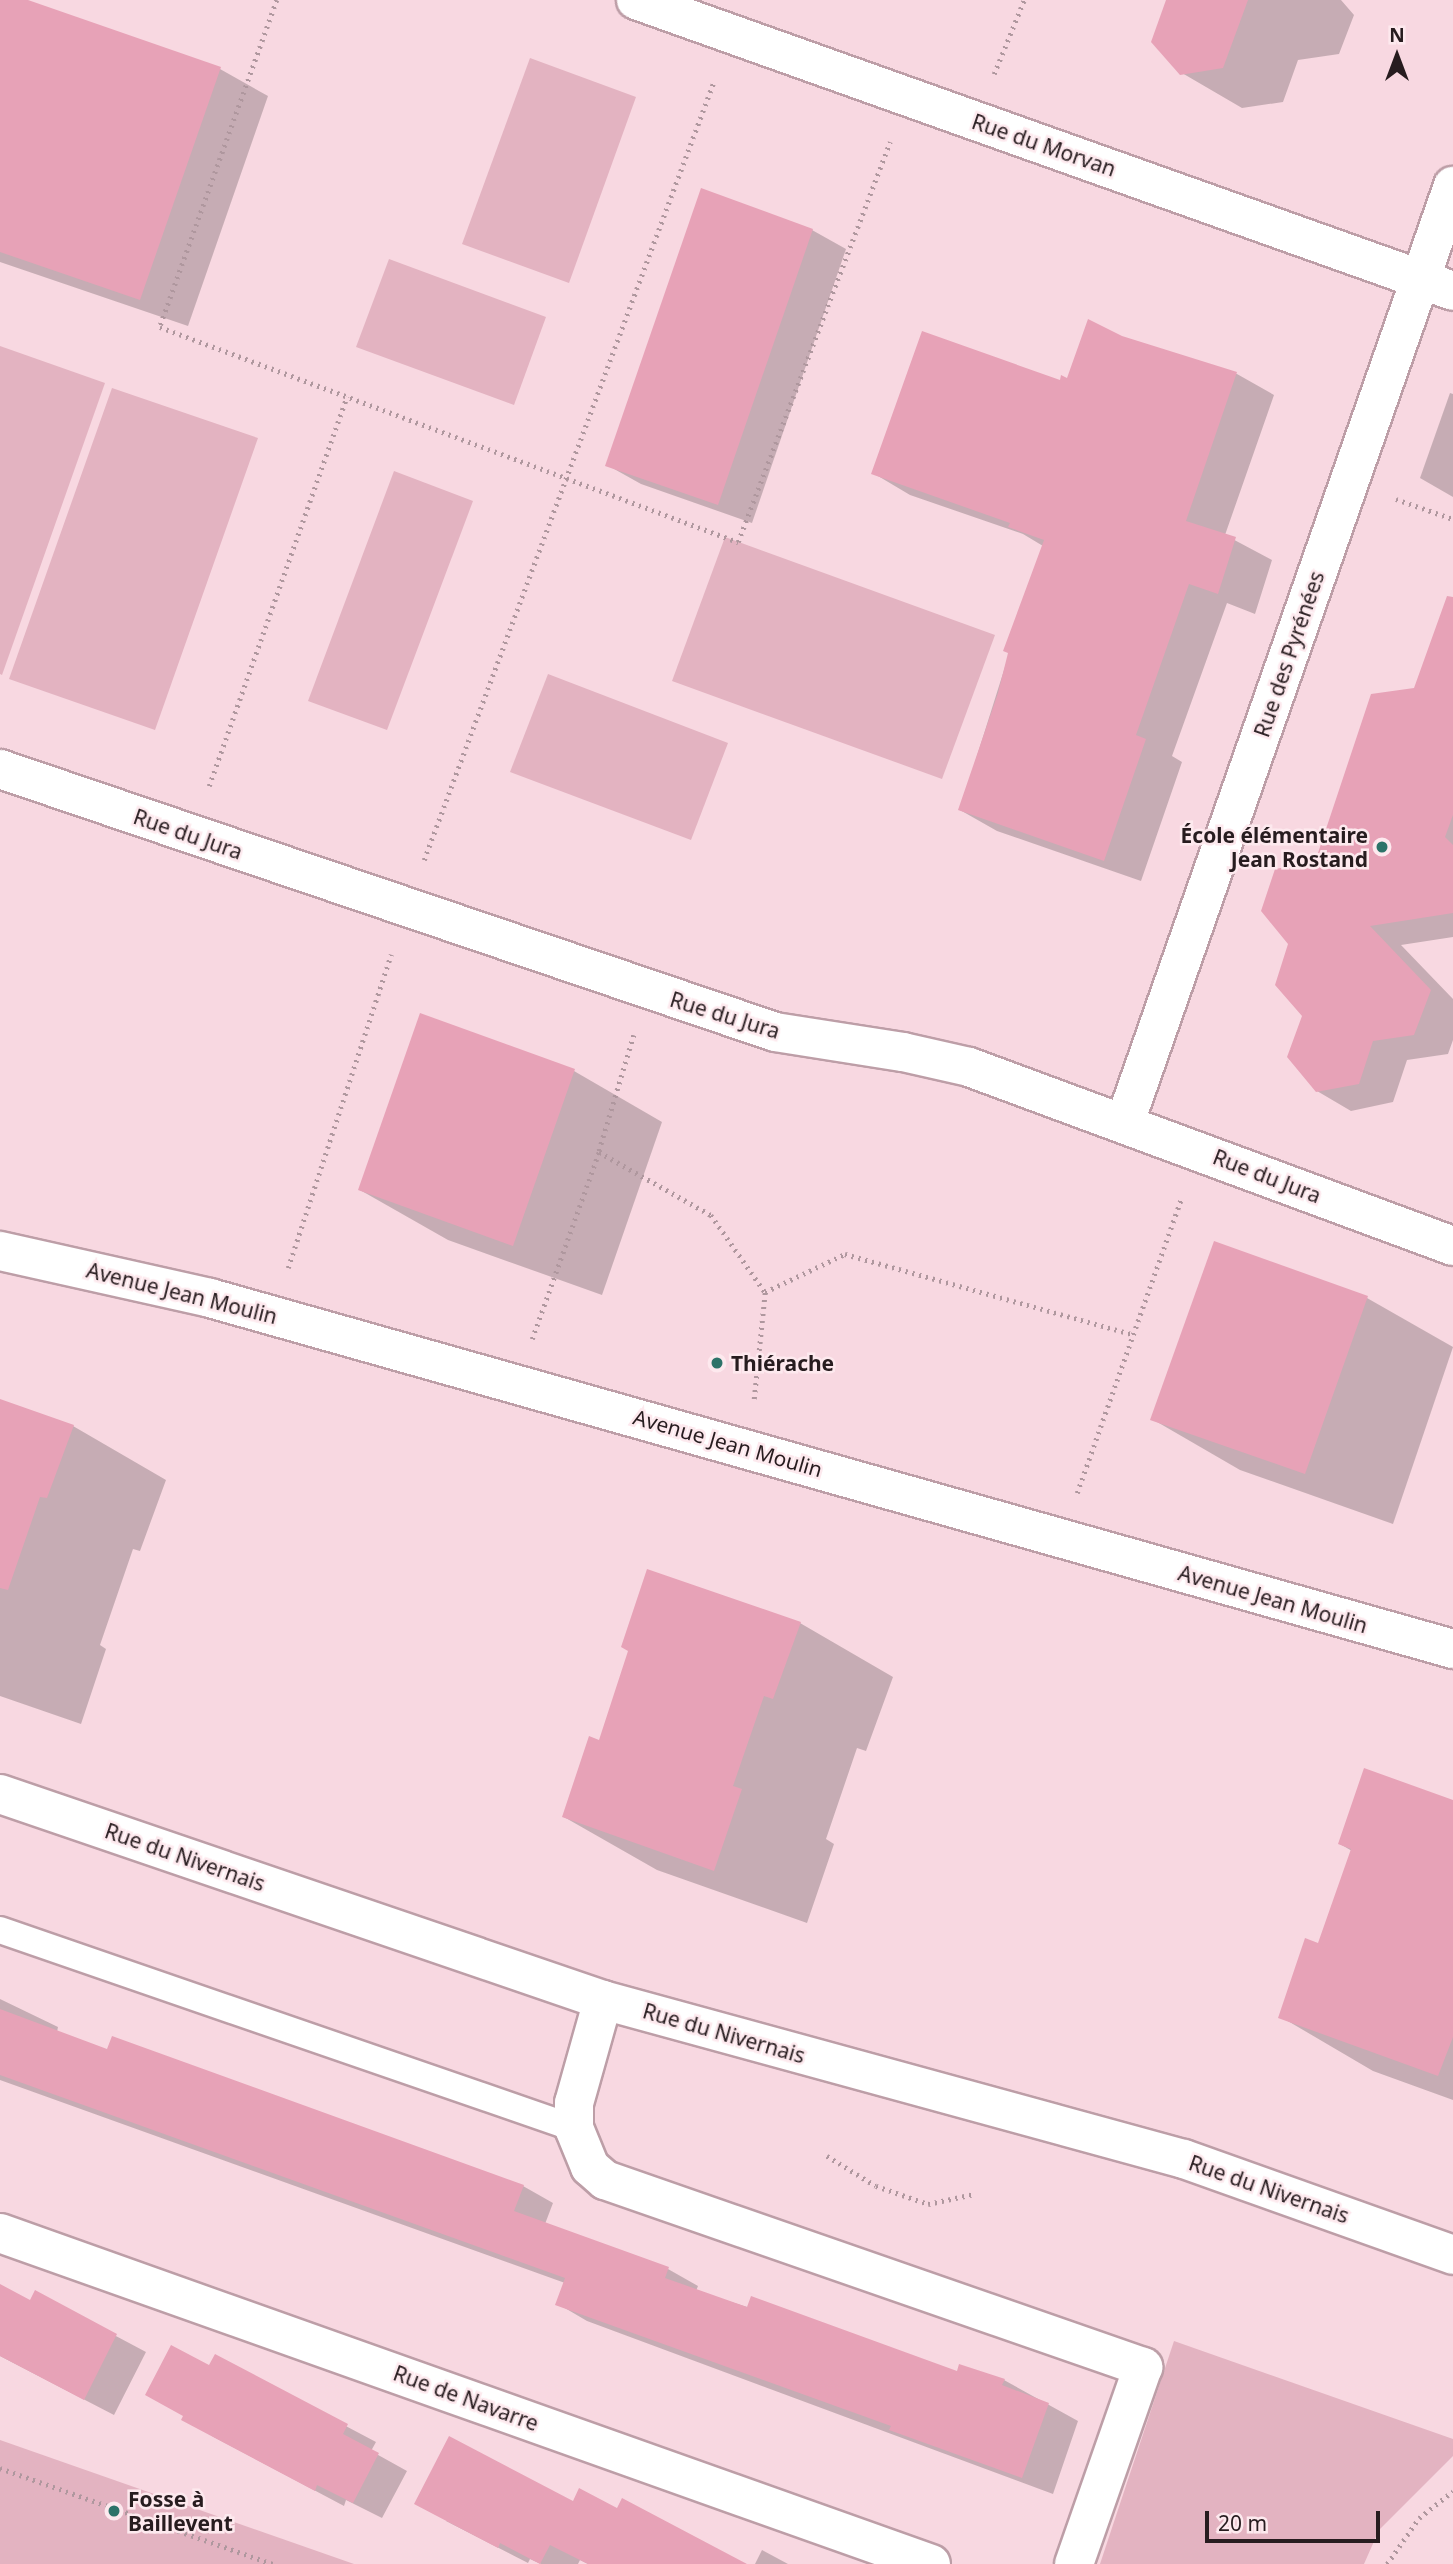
<!DOCTYPE html>
<html>
<head>
<meta charset="utf-8">
<style>
	body { margin:0 }
	#map { position:relative; width:1453px; height:2564px; overflow:hidden; background:#f8d8e1; font-family:"Noto Sans",sans-serif }
	div>[style] { position:absolute }
	.green>* { inset:0; background:#e3b3c1 }
	.shadow>* { inset:0; background:#0003 }
	.building>* { inset:0; background:#e7a2b7 }
	.path>* { height:4.5px; margin-top:-2.25px; transform-origin:0; background:repeating-linear-gradient(90deg,#af979e 0 2px,transparent 0 7px) }
	.roads { filter:drop-shadow(2px 0 #bd9ea7) drop-shadow(-2px 0 #bd9ea7) drop-shadow(0 2px #bd9ea7) drop-shadow(0 -2px #bd9ea7) }
	.lane>* { height:26px; margin:-13px; padding:0 13px; transform-origin:13px; border-radius:13px; background:#fff }
	.street>* { height:38px; margin:-19px; padding:0 19px; transform-origin:19px; border-radius:19px; background:#fff }
	.secondary>* { height:38px; margin:-19px; padding:0 19px; transform-origin:19px; border-radius:19px; background:#fff }
	.dots>* { width:19px; height:19px; translate:-50% -50%; box-sizing:border-box; border:4px solid #fde9ee; border-radius:50% }
	span { translate:-50% -50%; white-space:nowrap; text-align:center; line-height:1.15; -webkit-text-stroke:5px #fde9ee; paint-order:stroke }
	.street-label { font-size:21px; color:#271c1f }
	.poi-label { font-size:21px; color:#271c1f; font-weight:700 }
	.right { translate:-100% -50%; text-align:right }
	.left { translate:0 -50%; text-align:left }
	.north { position:absolute; left:1362px; top:21px; width:70px; height:70px; -webkit-text-stroke:5px #fde9ee; paint-order:stroke; rotate:0deg; font-size:19px; font-weight:700; line-height:28px; text-align:center; color:#271c1f }
	.north::after { content:''; display:block; margin:auto; width:24px; height:32px; background:#271c1f; clip-path:polygon(50% 0,100% 100%,50% 72%,0 100%) }
	.scale { position:absolute; left:1205px; top:2511px; width:175px; height:32px; box-sizing:border-box; border:4px solid #271c1f; border-top:0; padding-left:9px; font-size:21px; line-height:24px; white-space:nowrap; color:#271c1f; -webkit-text-stroke:5px #fde9ee; paint-order:stroke }
</style>
</head>
<body>
<div id="map">
	<div class="green">
		<div style="clip-path:polygon(530px 58px,636px 97px,569px 283px,462px 244px)"></div>
		<div style="clip-path:polygon(389px 259px,546px 317px,514px 405px,356px 347px)"></div>
		<div style="clip-path:polygon(0 346px,105px 383px,2px 675px,0 674px)"></div>
		<div style="clip-path:polygon(112px 388px,258px 438px,155px 730px,9px 679px)"></div>
		<div style="clip-path:polygon(394px 471px,473px 501px,387px 730px,308px 701px)"></div>
		<div style="clip-path:polygon(725px 537px,995px 635px,942px 779px,672px 681px)"></div>
		<div style="clip-path:polygon(548px 674px,728px 743px,691px 840px,510px 772px)"></div>
		<div style="clip-path:polygon(1174px 2341px,1453px 2439px,1453px 2456px,1379px 2530px,1364px 2564px,1100px 2564px)"></div>
		<div style="clip-path:polygon(0 2440px,354px 2564px,0 2564px)"></div>
	</div>
	<div class="shadow">
		<div style="clip-path:polygon(0 0,23px 0,220px 69px,268px 96px,188px 326px,0 262px)"></div>
		<div style="clip-path:polygon(1166px 0,1341px 0,1354px 15px,1339px 54px,1298px 60px,1283px 102px,1242px 108px,1182px 73px)"></div>
		<div style="clip-path:polygon(812px 230px,846px 249px,752px 523px,641px 484px,607px 465px)"></div>
		<div style="clip-path:polygon(1121px 338px,1237px 374px,1274px 395px,1225px 535px,1272px 560px,1255px 614px,1227px 603px,1172px 756px,1182px 762px,1141px 881px,997px 831px,960px 810px,1043px 546px,1023px 534px,910px 495px,873px 473px,1068px 381px)"></div>
		<div style="clip-path:polygon(1450px 393px,1453px 394px,1453px 497px,1420px 478px)"></div>
		<div style="clip-path:polygon(1453px 643px,1453px 937px,1401px 945px,1453px 999px,1453px 1040px,1448px 1054px,1407px 1060px,1393px 1102px,1351px 1111px,1317px 1091px,1304px 1015px,1316px 863px,1415px 690px)"></div>
		<div style="clip-path:polygon(574px 1071px,662px 1122px,602px 1295px,448px 1240px,360px 1190px)"></div>
		<div style="clip-path:polygon(1367px 1298px,1453px 1347px,1393px 1524px,1240px 1470px,1152px 1419px)"></div>
		<div style="clip-path:polygon(0 1401px,73px 1426px,166px 1480px,140px 1551px,133px 1549px,100px 1645px,106px 1649px,81px 1724px,0 1696px)"></div>
		<div style="clip-path:polygon(800px 1623px,893px 1677px,866px 1751px,857px 1748px,826px 1839px,834px 1844px,807px 1923px,657px 1870px,564px 1817px,600px 1742px)"></div>
		<div style="clip-path:polygon(1453px 1802px,1453px 2100px,1373px 2071px,1281px 2017px,1319px 1946px,1352px 1851px,1340px 1844px)"></div>
		<div style="clip-path:polygon(0 1999px,58px 2027px,57px 2032px,108px 2051px,523px 2186px,553px 2203px,545px 2224px,668px 2269px,698px 2286px,696px 2291px,958px 2373px,1004px 2380px,1078px 2421px,1053px 2494px,587px 2321px,558px 2304px,565px 2283px,0 2080px)"></div>
		<div style="clip-path:polygon(0 2286px,30px 2302px,35px 2293px,146px 2352px,114px 2415px,0 2356px)"></div>
		<div style="clip-path:polygon(215px 2357px,376px 2442px,371px 2451px,407px 2471px,382px 2518px,346px 2500px,344px 2506px,212px 2436px,210px 2367px)"></div>
		<div style="clip-path:polygon(574px 2504px,617px 2511px,743px 2564px,588px 2564px,580px 2560px,578px 2564px,541px 2564px,530px 2559px,528px 2563px,446px 2521px)"></div>
		<div style="clip-path:polygon(762px 2550px,788px 2564px,755px 2564px)"></div>
	</div>
	<div class="building">
		<div style="clip-path:polygon(0 0,28px 0,221px 67px,140px 300px,0 252px)"></div>
		<div style="clip-path:polygon(1166px 0,1248px 0,1223px 68px,1180px 75px,1151px 42px)"></div>
		<div style="clip-path:polygon(701px 188px,813px 229px,718px 505px,605px 466px)"></div>
		<div style="clip-path:polygon(1088px 319px,1122px 336px,1237px 372px,1186px 521px,1236px 537px,1218px 594px,1189px 584px,1136px 735px,1146px 739px,1104px 861px,958px 810px,998px 693px,1008px 653px,1003px 651px,1044px 540px,1008px 527px,1010px 523px,871px 474px,922px 331px,1060px 380px,1061px 375px,1067px 378px)"></div>
		<div style="clip-path:polygon(1447px 596px,1453px 597px,1453px 815px,1445px 837px,1453px 845px,1453px 913px,1370px 926px,1431px 990px,1414px 1035px,1373px 1041px,1359px 1084px,1316px 1092px,1287px 1057px,1302px 1016px,1275px 985px,1288px 944px,1261px 911px,1275px 869px,1315px 862px,1371px 694px,1414px 688px)"></div>
		<div style="clip-path:polygon(420px 1013px,575px 1069px,513px 1246px,358px 1190px)"></div>
		<div style="clip-path:polygon(1214px 1241px,1368px 1296px,1305px 1474px,1150px 1420px)"></div>
		<div style="clip-path:polygon(0 1399px,74px 1425px,47px 1498px,40px 1497px,8px 1590px,0 1588px)"></div>
		<div style="clip-path:polygon(647px 1569px,801px 1622px,773px 1699px,764px 1696px,733px 1786px,742px 1789px,714px 1871px,562px 1817px,589px 1736px,599px 1740px,628px 1651px,621px 1647px)"></div>
		<div style="clip-path:polygon(1364px 1768px,1453px 1800px,1453px 2037px,1438px 2076px,1278px 2018px,1305px 1938px,1318px 1943px,1351px 1849px,1338px 1844px)"></div>
		<div style="clip-path:polygon(0 2009px,107px 2049px,112px 2036px,524px 2185px,514px 2211px,669px 2267px,665px 2278px,747px 2307px,751px 2296px,957px 2371px,959px 2364px,1005px 2379px,1002px 2385px,1049px 2403px,1022px 2478px,889px 2430px,891px 2426px,555px 2305px,565px 2278px,0 2075px)"></div>
		<div style="clip-path:polygon(0 2284px,30px 2300px,35px 2290px,117px 2334px,84px 2400px,0 2356px)"></div>
		<div style="clip-path:polygon(171px 2345px,209px 2365px,215px 2354px,348px 2424px,343px 2434px,379px 2453px,353px 2503px,317px 2485px,315px 2491px,181px 2420px,183px 2416px,145px 2395px)"></div>
		<div style="clip-path:polygon(449px 2436px,573px 2501px,579px 2488px,617px 2508px,622px 2498px,747px 2564px,588px 2564px,550px 2545px,540px 2564px,500px 2543px,498px 2548px,414px 2504px)"></div>
	</div>
	<div class="path">
		<div style="left:277px;top:0;width:347px;rotate:109.7deg"></div>
		<div style="left:160px;top:327px;width:617px;rotate:20.4deg"></div>
		<div style="left:738px;top:542px;width:428px;rotate:-69.2deg"></div>
		<div style="left:994px;top:74px;width:80px;rotate:-67.9deg"></div>
		<div style="left:1396px;top:499px;width:60px;rotate:19.3deg"></div>
		<div style="left:209px;top:786px;width:413px;rotate:-70.5deg"></div>
		<div style="left:424px;top:860px;width:831px;rotate:-69.58deg"></div>
		<div style="left:634px;top:1035px;width:122px;rotate:106.7deg"></div>
		<div style="left:599px;top:1152px;width:129px;rotate:29.4deg"></div>
		<div style="left:711px;top:1215px;width:94px;rotate:55deg"></div>
		<div style="left:765px;top:1292px;width:89px;rotate:-25.4deg"></div>
		<div style="left:845px;top:1254px;width:297px;rotate:15.6deg"></div>
		<div style="left:288px;top:1268px;width:330px;rotate:-71.8deg"></div>
		<div style="left:532px;top:1339px;width:199px;rotate:-70.3deg"></div>
		<div style="left:754px;top:1399px;width:108px;rotate:-84.1deg"></div>
		<div style="left:1077px;top:1493px;width:314px;rotate:-70.5deg"></div>
		<div style="left:827px;top:2156px;width:57px;rotate:31.5deg"></div>
		<div style="left:876px;top:2186px;width:55px;rotate:19.1deg"></div>
		<div style="left:928px;top:2204px;width:47px;rotate:-12.3deg"></div>
		<div style="left:0;top:2468px;width:289px;rotate:19.4deg"></div>
		<div style="left:1387px;top:2564px;width:56px;rotate:-55.2deg"></div>
		<div style="left:1419px;top:2518px;width:43px;rotate:-38.5deg"></div>
	</div>
	<div class="roads">
		<div class="lane">
			<div style="left:0;top:1930px;width:607px;rotate:19.03deg"></div>
		</div>
		<div class="street">
			<div style="left:636px;top:0;width:867px;rotate:19.6deg"></div>
			<div style="left:0;top:769px;width:818px;rotate:18.74deg"></div>
			<div style="left:775px;top:1032px;width:130px;rotate:8.9deg"></div>
			<div style="left:903px;top:1052px;width:68px;rotate:12.8deg"></div>
			<div style="left:969px;top:1067px;width:516px;rotate:20.3deg"></div>
			<div style="left:1125px;top:1122px;width:992px;rotate:-70.69deg"></div>
			<div style="left:0;top:1794px;width:637px;rotate:18.86deg"></div>
			<div style="left:603px;top:2000px;width:602px;rotate:15.31deg"></div>
			<div style="left:1184px;top:2159px;width:286px;rotate:19.6deg"></div>
			<div style="left:603px;top:2000px;width:107px;rotate:105.7deg"></div>
			<div style="left:574px;top:2103px;width:25px;rotate:90deg"></div>
			<div style="left:574px;top:2128px;width:42px;rotate:67.7deg"></div>
			<div style="left:590px;top:2167px;width:20px;rotate:41deg"></div>
			<div style="left:605px;top:2180px;width:570px;rotate:19.17deg"></div>
			<div style="left:1143px;top:2367px;width:209px;rotate:109.3deg"></div>
			<div style="left:0;top:2233px;width:988px;rotate:19.57deg"></div>
		</div>
		<div class="secondary">
			<div style="left:0;top:1251px;width:215px;rotate:12.6deg"></div>
			<div style="left:210px;top:1298px;width:1292px;rotate:15.77deg"></div>
		</div>
	</div>
	<div class="dots">
		<div style="left:1382px;top:847px;background:#2d7369"></div>
		<div style="left:717px;top:1363px;background:#2d7369"></div>
		<div style="left:114px;top:2511px;background:#2d7369"></div>
	</div>
	<div class="street-label">
		<span style="left:1044px;top:145px;rotate:19deg">Rue du Morvan</span>
		<span style="left:1289px;top:654px;rotate:-71deg">Rue des Pyrénées</span>
		<span style="left:188px;top:834px;rotate:19deg">Rue du Jura</span>
		<span style="left:725px;top:1015px;rotate:17deg">Rue du Jura</span>
		<span style="left:1267px;top:1176px;rotate:21deg">Rue du Jura</span>
		<span style="left:182px;top:1293px;rotate:14deg">Avenue Jean Moulin</span>
		<span style="left:728px;top:1443px;rotate:16deg">Avenue Jean Moulin</span>
		<span style="left:1273px;top:1599px;rotate:16deg">Avenue Jean Moulin</span>
		<span style="left:185px;top:1857px;rotate:19deg">Rue du Nivernais</span>
		<span style="left:724px;top:2033px;rotate:16deg">Rue du Nivernais</span>
		<span style="left:1269px;top:2189px;rotate:19deg">Rue du Nivernais</span>
		<span style="left:466px;top:2398px;rotate:20deg">Rue de Navarre</span>
	</div>
	<div class="poi-label">
		<span class="right" style="left:1368px;top:847px">École élémentaire<br>Jean Rostand</span>
		<span class="left" style="left:731px;top:1363px">Thiérache</span>
		<span class="left" style="left:128px;top:2511px">Fosse à<br>Baillevent</span>
	</div>
	<div class="north">N</div>
	<div class="scale">20 m</div>
</div>
</body>
</html>
